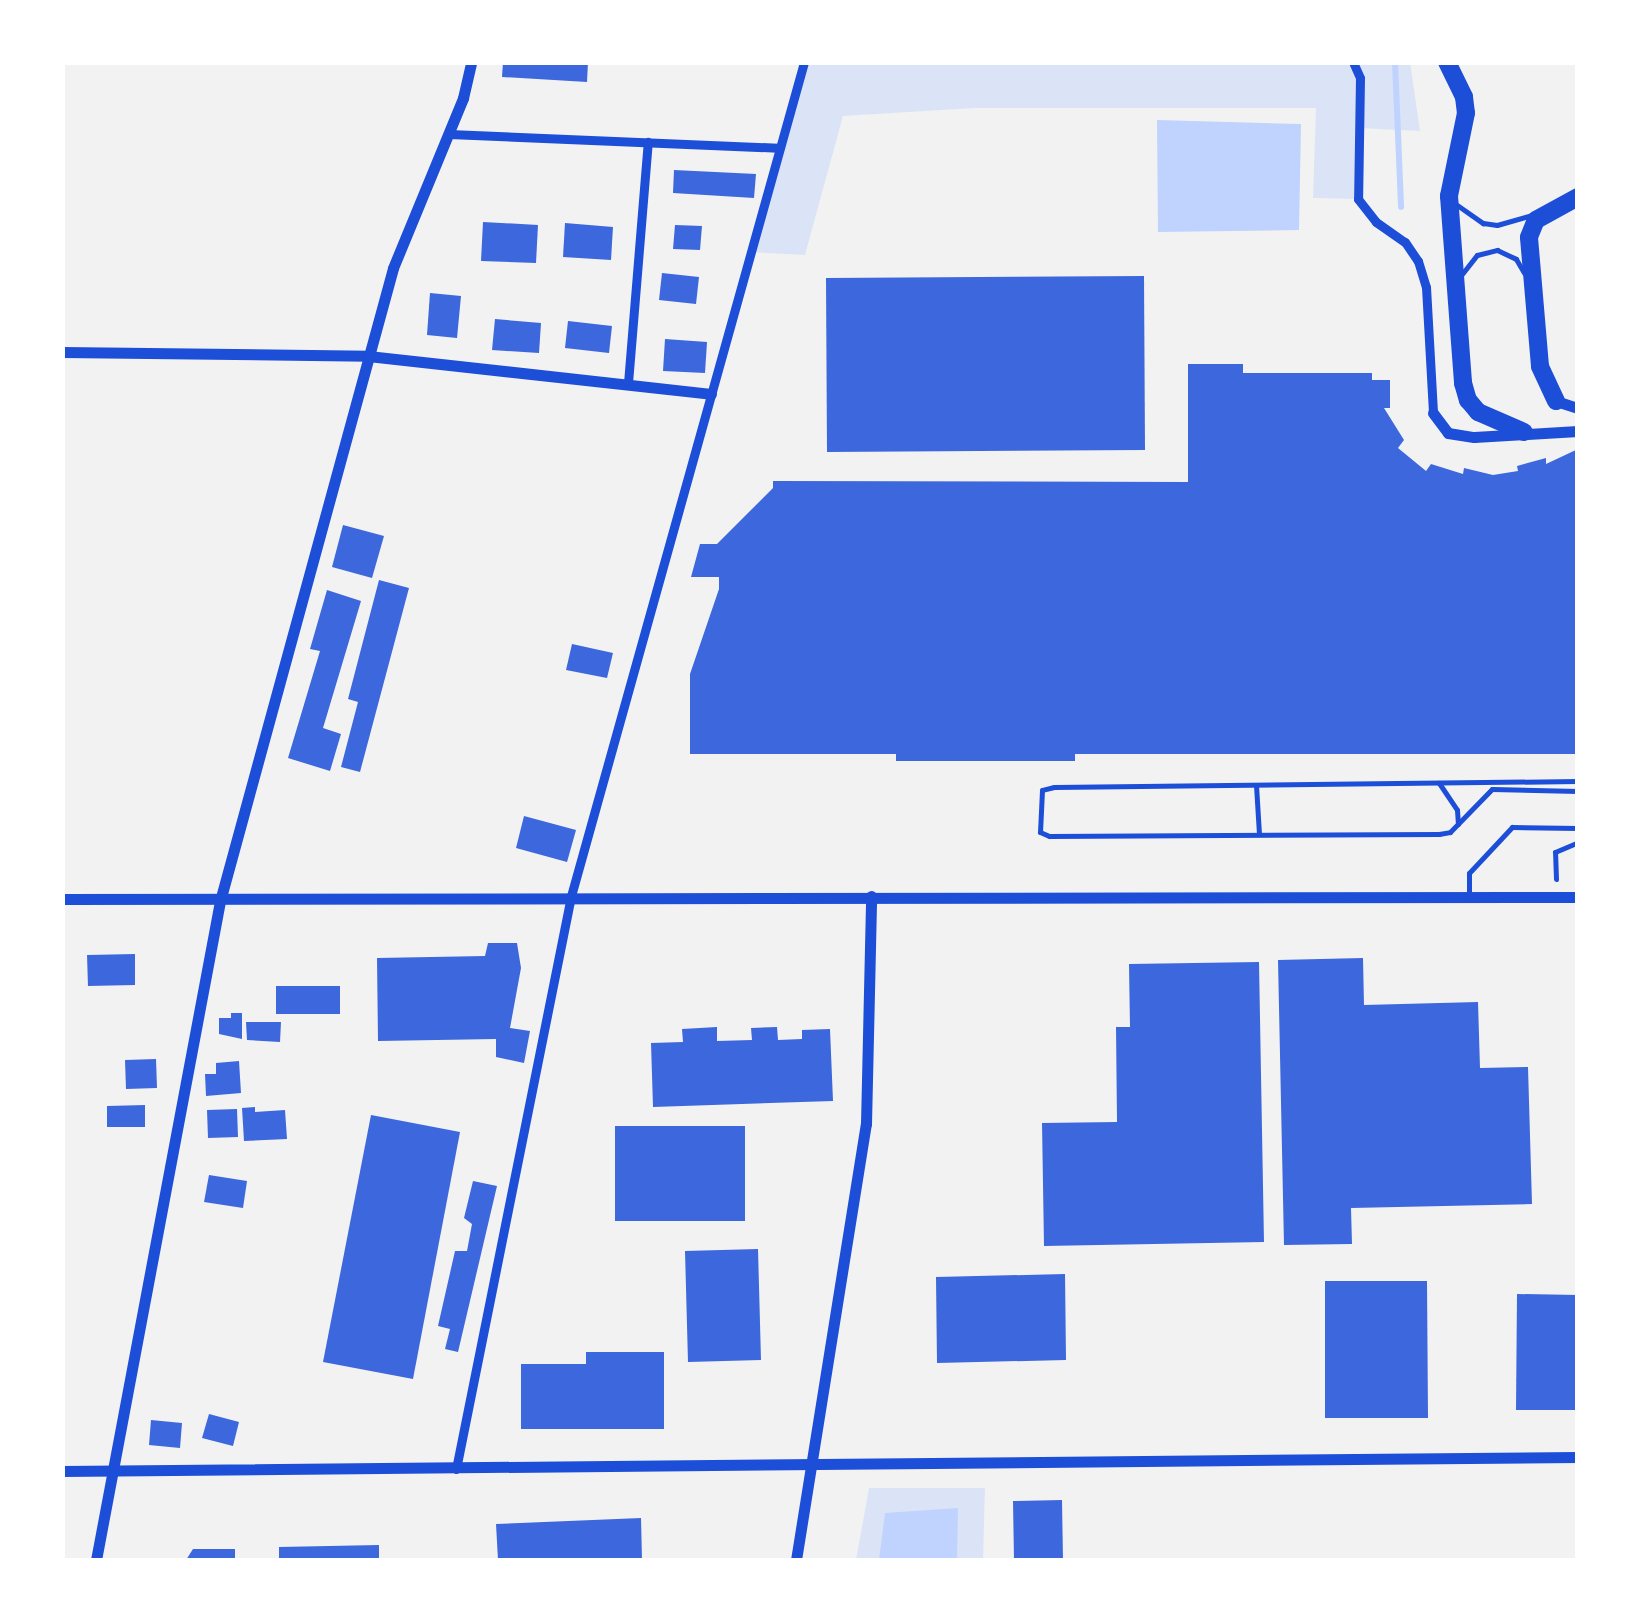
<!DOCTYPE html>
<html>
<head>
<meta charset="utf-8">
<style>
	body { margin:0 }
	#map { position:relative; width:1640px; height:1623px; overflow:hidden; background:#f2f2f2; font-family:"Titillium Web",sans-serif }
	div>[style] { position:absolute }
	.green>* { inset:0; background:#dbe4f7 }
	.water>* { inset:0; background:#bfd3fe }
	.stream>* { height:6px; margin:-3px; padding:0 3px; transform-origin:3px; border-radius:3px; background:#bfd3fe }
	.building>* { inset:0; background:#3d67dc }
	.service>* { height:5px; margin:-2.5px; padding:0 2.5px; transform-origin:2.5px; border-radius:2.5px; background:#1d4ed8 }
	.minor>* { height:9px; margin:-4.5px; padding:0 4.5px; transform-origin:4.5px; border-radius:4.5px; background:#1d4ed8 }
	.tertiary>* { height:11px; margin:-5.5px; padding:0 5.5px; transform-origin:5.5px; border-radius:5.5px; background:#1d4ed8 }
	.motorway>* { height:18px; margin:-9px; padding:0 9px; transform-origin:9px; border-radius:9px; background:#1d4ed8 }
	span { translate:-50% -50%; white-space:nowrap; text-align:center; line-height:1.15; -webkit-text-stroke:10px #fff; paint-order:stroke }
	.frame { position:absolute; inset:0; border:65px solid #fff; pointer-events:none }
</style>
</head>
<body>
<div id="map">
	<div class="green">
		<div style="clip-path:polygon(1410px 62px,1420px 131px,1359px 128px,1358px 199px,1313px 198px,1316px 108px,975px 108px,843px 116px,805px 255px,750px 252px,805px 63px)"></div>
		<div style="clip-path:polygon(869px 1488px,985px 1488px,983px 1560px,856px 1560px)"></div>
	</div>
	<div class="water">
		<div style="clip-path:polygon(1157px 120px,1301px 124px,1299px 230px,1158px 232px)"></div>
		<div style="clip-path:polygon(958px 1508px,957px 1560px,879px 1560px,885px 1513px)"></div>
	</div>
	<div class="stream">
		<div style="left:1395px;top:62px;width:145px;rotate:87.6deg"></div>
	</div>
	<div class="building">
		<div style="clip-path:polygon(503px 62px,588px 62px,587px 82px,502px 77px)"></div>
		<div style="clip-path:polygon(674px 170px,756px 174px,754px 198px,673px 193px)"></div>
		<div style="clip-path:polygon(483px 222px,538px 225px,536px 263px,481px 261px)"></div>
		<div style="clip-path:polygon(565px 223px,613px 227px,611px 260px,563px 257px)"></div>
		<div style="clip-path:polygon(675px 225px,702px 226px,700px 250px,673px 249px)"></div>
		<div style="clip-path:polygon(662px 273px,699px 277px,696px 304px,659px 300px)"></div>
		<div style="clip-path:polygon(1144px 276px,1145px 450px,827px 452px,826px 278px)"></div>
		<div style="clip-path:polygon(430px 293px,461px 296px,457px 338px,427px 335px)"></div>
		<div style="clip-path:polygon(495px 319px,541px 323px,539px 353px,492px 350px)"></div>
		<div style="clip-path:polygon(568px 321px,612px 326px,609px 353px,565px 348px)"></div>
		<div style="clip-path:polygon(665px 339px,707px 342px,705px 373px,663px 371px)"></div>
		<div style="clip-path:polygon(1188px 364px,1243px 364px,1243px 373px,1372px 373px,1372px 380px,1390px 380px,1390px 408px,1384px 408px,1404px 440px,1398px 448px,1426px 471px,1431px 464px,1463px 474px,1464px 468px,1493px 475px,1518px 471px,1517px 466px,1546px 458px,1546px 464px,1578px 449px,1578px 754px,1075px 754px,1075px 761px,896px 761px,896px 754px,690px 754px,690px 674px,719px 589px,719px 577px,691px 577px,700px 544px,717px 544px,773px 488px,773px 481px,1188px 482px)"></div>
		<div style="clip-path:polygon(343px 525px,384px 536px,372px 578px,332px 567px)"></div>
		<div style="clip-path:polygon(379px 580px,409px 588px,360px 772px,341px 767px,358px 702px,348px 699px)"></div>
		<div style="clip-path:polygon(327px 590px,361px 601px,323px 728px,341px 734px,330px 771px,288px 758px,320px 651px,310px 649px)"></div>
		<div style="clip-path:polygon(572px 644px,613px 653px,607px 678px,566px 670px)"></div>
		<div style="clip-path:polygon(524px 816px,576px 830px,567px 862px,516px 848px)"></div>
		<div style="clip-path:polygon(488px 943px,517px 943px,521px 968px,510px 1028px,530px 1031px,524px 1063px,496px 1057px,496px 1039px,378px 1041px,377px 958px,485px 956px)"></div>
		<div style="clip-path:polygon(135px 954px,135px 985px,88px 986px,87px 955px)"></div>
		<div style="clip-path:polygon(1363px 958px,1364px 1005px,1478px 1002px,1480px 1068px,1528px 1067px,1532px 1204px,1351px 1208px,1352px 1244px,1284px 1245px,1278px 960px)"></div>
		<div style="clip-path:polygon(1259px 962px,1264px 1242px,1044px 1246px,1042px 1123px,1117px 1122px,1116px 1027px,1130px 1027px,1129px 964px)"></div>
		<div style="clip-path:polygon(276px 986px,340px 986px,340px 1014px,276px 1014px)"></div>
		<div style="clip-path:polygon(231px 1013px,242px 1013px,242px 1039px,219px 1034px,219px 1018px,231px 1018px)"></div>
		<div style="clip-path:polygon(246px 1022px,281px 1022px,280px 1042px,247px 1040px)"></div>
		<div style="clip-path:polygon(717px 1027px,717px 1041px,752px 1040px,751px 1028px,777px 1027px,778px 1040px,802px 1039px,802px 1030px,830px 1029px,833px 1101px,653px 1107px,651px 1043px,683px 1042px,682px 1029px)"></div>
		<div style="clip-path:polygon(156px 1059px,157px 1088px,126px 1089px,125px 1060px)"></div>
		<div style="clip-path:polygon(239px 1061px,241px 1093px,206px 1096px,205px 1074px,216px 1074px,216px 1063px)"></div>
		<div style="clip-path:polygon(145px 1105px,145px 1127px,107px 1127px,107px 1106px)"></div>
		<div style="clip-path:polygon(255px 1107px,255px 1112px,285px 1110px,287px 1139px,244px 1141px,242px 1108px)"></div>
		<div style="clip-path:polygon(237px 1109px,238px 1137px,208px 1138px,207px 1110px)"></div>
		<div style="clip-path:polygon(371px 1115px,460px 1132px,413px 1379px,323px 1362px)"></div>
		<div style="clip-path:polygon(615px 1126px,745px 1126px,745px 1221px,615px 1221px)"></div>
		<div style="clip-path:polygon(209px 1175px,247px 1181px,243px 1208px,204px 1202px)"></div>
		<div style="clip-path:polygon(473px 1181px,497px 1186px,458px 1352px,445px 1349px,450px 1329px,438px 1326px,455px 1251px,467px 1251px,472px 1224px,464px 1218px)"></div>
		<div style="clip-path:polygon(758px 1249px,761px 1360px,688px 1362px,685px 1251px)"></div>
		<div style="clip-path:polygon(1065px 1274px,1066px 1360px,937px 1363px,936px 1277px)"></div>
		<div style="clip-path:polygon(1325px 1281px,1427px 1281px,1428px 1418px,1325px 1418px)"></div>
		<div style="clip-path:polygon(1517px 1294px,1578px 1295px,1578px 1410px,1516px 1410px)"></div>
		<div style="clip-path:polygon(586px 1352px,664px 1352px,664px 1429px,521px 1429px,521px 1364px,586px 1364px)"></div>
		<div style="clip-path:polygon(209px 1414px,239px 1422px,233px 1446px,202px 1438px)"></div>
		<div style="clip-path:polygon(151px 1420px,182px 1423px,180px 1448px,149px 1445px)"></div>
		<div style="clip-path:polygon(1062px 1500px,1063px 1560px,1014px 1560px,1013px 1501px)"></div>
		<div style="clip-path:polygon(641px 1518px,642px 1560px,498px 1560px,496px 1524px)"></div>
		<div style="clip-path:polygon(379px 1545px,379px 1560px,279px 1560px,279px 1547px)"></div>
		<div style="clip-path:polygon(193px 1549px,235px 1549px,235px 1560px,186px 1560px)"></div>
	</div>
	<div class="service">
		<div style="left:1457px;top:205px;width:32px;rotate:35deg"></div>
		<div style="left:1483px;top:223px;width:14px;rotate:8deg"></div>
		<div style="left:1497px;top:225px;width:37px;rotate:-16deg"></div>
		<div style="left:1462px;top:274px;width:24px;rotate:-52deg"></div>
		<div style="left:1477px;top:255px;width:21px;rotate:-14deg"></div>
		<div style="left:1497px;top:250px;width:21px;rotate:25deg"></div>
		<div style="left:1516px;top:259px;width:16px;rotate:60deg"></div>
		<div style="left:1578px;top:781px;width:524px;rotate:179.34deg"></div>
		<div style="left:1054px;top:787px;width:12px;rotate:166deg"></div>
		<div style="left:1042px;top:790px;width:42px;rotate:92.7deg"></div>
		<div style="left:1040px;top:832px;width:10px;rotate:24deg"></div>
		<div style="left:1049px;top:836px;width:390px;rotate:-0.3deg"></div>
		<div style="left:1439px;top:834px;width:11px;rotate:-10deg"></div>
		<div style="left:1450px;top:832px;width:60px;rotate:-45.7deg"></div>
		<div style="left:1492px;top:789px;width:86px;rotate:1.3deg"></div>
		<div style="left:1439px;top:783px;width:32px;rotate:56deg"></div>
		<div style="left:1457px;top:810px;width:14px;rotate:86deg"></div>
		<div style="left:1256px;top:785px;width:49px;rotate:86.5deg"></div>
		<div style="left:1556px;top:879px;width:27px;rotate:-92deg"></div>
		<div style="left:1555px;top:852px;width:25px;rotate:-23deg"></div>
		<div style="left:1469px;top:894px;width:21px;rotate:-90deg"></div>
		<div style="left:1469px;top:873px;width:63px;rotate:-46.9deg"></div>
		<div style="left:1512px;top:827px;width:66px;rotate:0.9deg"></div>
	</div>
	<div class="minor">
		<div style="left:1353px;top:62px;width:17px;rotate:66deg"></div>
		<div style="left:1360px;top:78px;width:121px;rotate:90.9deg"></div>
		<div style="left:1358px;top:199px;width:29px;rotate:52deg"></div>
		<div style="left:1376px;top:222px;width:35px;rotate:35deg"></div>
		<div style="left:1405px;top:242px;width:23px;rotate:56deg"></div>
		<div style="left:1418px;top:261px;width:27px;rotate:73deg"></div>
		<div style="left:1426px;top:287px;width:126px;rotate:86.8deg"></div>
		<div style="left:449px;top:134px;width:329px;rotate:2.4deg"></div>
		<div style="left:628px;top:383px;width:242px;rotate:-85.3deg"></div>
		<div style="left:456px;top:1469px;width:584px;rotate:-78.65deg"></div>
		<div style="left:571px;top:896px;width:866px;rotate:-74.39deg"></div>
	</div>
	<div class="tertiary">
		<div style="left:62px;top:352px;width:306px;rotate:0.7deg"></div>
		<div style="left:368px;top:356px;width:345px;rotate:6.3deg"></div>
		<div style="left:1556px;top:401px;width:23px;rotate:18deg"></div>
		<div style="left:1433px;top:413px;width:25px;rotate:53deg"></div>
		<div style="left:1448px;top:433px;width:26px;rotate:9deg"></div>
		<div style="left:1474px;top:437px;width:104px;rotate:-3.3deg"></div>
		<div style="left:62px;top:899px;width:1516px;rotate:-0.08deg"></div>
		<div style="left:62px;top:1471px;width:1516px;rotate:-0.53deg"></div>
		<div style="left:96px;top:1560px;width:671px;rotate:-79.34deg"></div>
		<div style="left:220px;top:901px;width:656px;rotate:-74.71deg"></div>
		<div style="left:393px;top:268px;width:184px;rotate:-67.6deg"></div>
		<div style="left:463px;top:98px;width:37px;rotate:-77deg"></div>
		<div style="left:796px;top:1560px;width:442px;rotate:-80.9deg"></div>
		<div style="left:866px;top:1124px;width:228px;rotate:-88.7deg"></div>
	</div>
	<div class="motorway">
		<div style="left:1447px;top:62px;width:39px;rotate:64deg"></div>
		<div style="left:1464px;top:97px;width:16px;rotate:83deg"></div>
		<div style="left:1466px;top:113px;width:85px;rotate:101.6deg"></div>
		<div style="left:1449px;top:196px;width:188px;rotate:85.7deg"></div>
		<div style="left:1463px;top:383px;width:18px;rotate:74deg"></div>
		<div style="left:1468px;top:400px;width:16px;rotate:50deg"></div>
		<div style="left:1478px;top:412px;width:50px;rotate:23.5deg"></div>
		<div style="left:1556px;top:401px;width:38px;rotate:-115deg"></div>
		<div style="left:1540px;top:366px;width:129px;rotate:-94.9deg"></div>
		<div style="left:1529px;top:237px;width:18px;rotate:-68deg"></div>
		<div style="left:1536px;top:220px;width:48px;rotate:-28.7deg"></div>
	</div>
	<div class="frame"></div>
</div>
</body>
</html>
